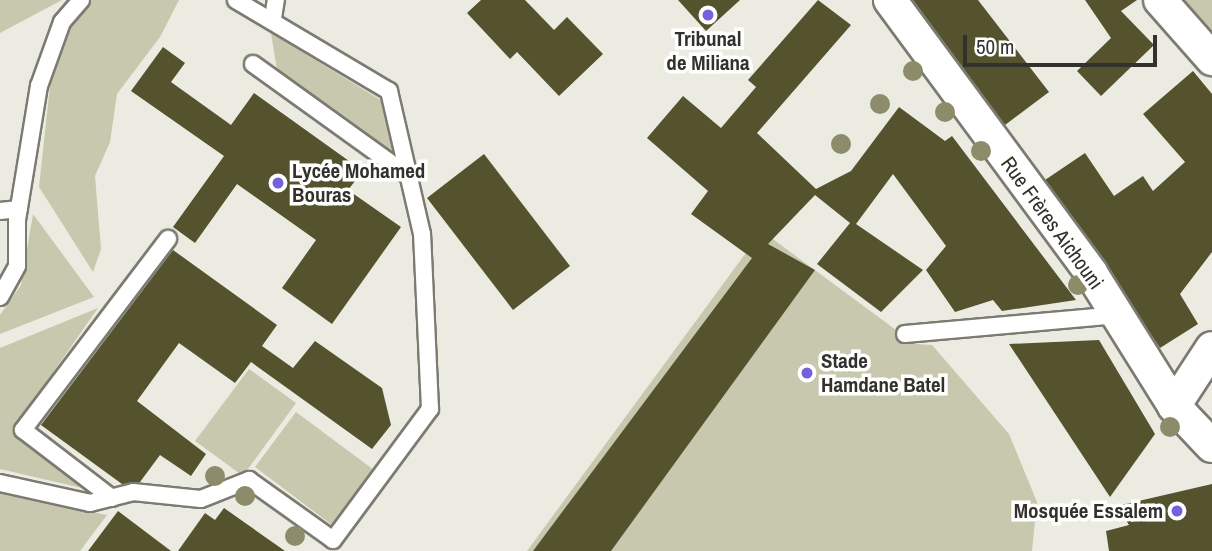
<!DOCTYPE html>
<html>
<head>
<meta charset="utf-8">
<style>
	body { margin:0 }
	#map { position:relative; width:1212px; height:551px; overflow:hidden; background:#ebebe1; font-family:"Archivo Narrow",sans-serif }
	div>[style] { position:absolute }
	.green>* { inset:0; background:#c8c8ae }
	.building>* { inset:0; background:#54532e }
	.roads { filter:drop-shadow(2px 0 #7b7b72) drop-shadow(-2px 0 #7b7b72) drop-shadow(0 2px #7b7b72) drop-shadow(0 -2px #7b7b72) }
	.service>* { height:16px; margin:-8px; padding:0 8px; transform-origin:8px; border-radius:8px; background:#fff }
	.minor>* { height:32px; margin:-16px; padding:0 16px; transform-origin:16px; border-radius:16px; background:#fff }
	.trees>* { width:20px; height:20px; margin:-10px; border-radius:50%; background:#8c8b6a }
	.dots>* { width:19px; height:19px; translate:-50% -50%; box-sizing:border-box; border:4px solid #fffffe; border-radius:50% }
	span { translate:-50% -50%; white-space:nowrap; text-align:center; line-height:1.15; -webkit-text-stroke:7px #fffffe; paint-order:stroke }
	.poi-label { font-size:21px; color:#31312d; font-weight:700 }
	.left { translate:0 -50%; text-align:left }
	.right { translate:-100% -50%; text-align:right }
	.street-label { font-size:21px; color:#31312d }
	.scale { position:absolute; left:963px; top:35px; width:194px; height:32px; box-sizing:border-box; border:4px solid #31312d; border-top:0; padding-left:9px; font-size:21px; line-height:24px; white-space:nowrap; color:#31312d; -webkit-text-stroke:5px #fffffe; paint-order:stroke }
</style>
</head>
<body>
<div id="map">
	<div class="green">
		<div style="clip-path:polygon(0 0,62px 0,0 33px)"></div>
		<div style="clip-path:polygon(89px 0,179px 0,160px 37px,117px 94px,110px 142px,95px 176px,101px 249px,93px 272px,39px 187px,52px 67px,67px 26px)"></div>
		<div style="clip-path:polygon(1173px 0,1212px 0,1212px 41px)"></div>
		<div style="clip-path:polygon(271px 33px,384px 102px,393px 152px,278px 76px)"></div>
		<div style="clip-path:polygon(33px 214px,94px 297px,0 334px,0 315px,21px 285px)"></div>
		<div style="clip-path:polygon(762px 231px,915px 344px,932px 345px,1009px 434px,1037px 502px,1032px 551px,527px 551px)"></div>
		<div style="clip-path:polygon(98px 308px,13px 430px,82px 488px,0 469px,0 348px)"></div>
		<div style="clip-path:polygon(249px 369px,296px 403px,243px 476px,195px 441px)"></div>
		<div style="clip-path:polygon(296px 412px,378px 473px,336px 528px,255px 467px)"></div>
		<div style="clip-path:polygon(0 493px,107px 515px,80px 551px,0 551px)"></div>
	</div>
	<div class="building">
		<div style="clip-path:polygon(481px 0,525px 0,554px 30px,567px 17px,603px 54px,559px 96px,517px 52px,510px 59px,467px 13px)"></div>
		<div style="clip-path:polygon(678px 0,740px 0,706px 31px)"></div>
		<div style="clip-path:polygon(818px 0,851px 25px,757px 133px,816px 189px,851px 171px,899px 107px,945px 141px,952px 136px,1076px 300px,1002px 311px,993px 300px,955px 312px,926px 270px,946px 246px,893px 174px,856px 224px,923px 270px,881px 312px,817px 264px,850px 223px,815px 195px,768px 244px,815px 270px,611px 551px,533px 551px,752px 258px,691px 214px,708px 191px,647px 138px,683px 96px,721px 128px,756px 87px,748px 80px)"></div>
		<div style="clip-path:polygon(913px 0,978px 0,1049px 92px,1005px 125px)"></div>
		<div style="clip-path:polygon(1085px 0,1137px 0,1121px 11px,1154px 45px,1101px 96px,1077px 71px,1111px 38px)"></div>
		<div style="clip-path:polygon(163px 47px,185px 63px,171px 82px,231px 125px,254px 93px,363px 171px,348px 190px,401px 227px,332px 324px,282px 288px,316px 240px,237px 184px,195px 243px,173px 227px,224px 156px,131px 91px)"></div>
		<div style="clip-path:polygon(1193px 71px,1212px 94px,1212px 252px,1180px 294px,1198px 324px,1160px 348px,1045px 180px,1085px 153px,1114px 196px,1143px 176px,1153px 191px,1185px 162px,1143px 114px)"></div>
		<div style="clip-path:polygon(484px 154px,570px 266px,513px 310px,427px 198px)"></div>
		<div style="clip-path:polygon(173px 250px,277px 325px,262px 346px,293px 368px,315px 341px,382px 388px,391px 425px,372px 449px,251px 362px,235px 383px,179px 343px,137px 401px,206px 454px,191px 476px,160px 455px,140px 482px,122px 484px,41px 425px)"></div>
		<div style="clip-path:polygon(1099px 340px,1155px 434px,1110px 497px,1009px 344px)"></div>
		<div style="clip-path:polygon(1212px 484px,1212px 551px,1109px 551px,1106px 531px,1129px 525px,1117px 506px)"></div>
		<div style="clip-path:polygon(224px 508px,285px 551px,178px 551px,205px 513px,215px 520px)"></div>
		<div style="clip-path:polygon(118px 511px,171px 551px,88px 551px)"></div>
	</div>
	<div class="roads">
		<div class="service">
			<div style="left:273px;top:18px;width:18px;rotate:-81deg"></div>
			<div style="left:253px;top:64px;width:192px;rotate:35.7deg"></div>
			<div style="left:0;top:211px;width:19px;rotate:-6deg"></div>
			<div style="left:0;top:297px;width:35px;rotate:-61deg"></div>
			<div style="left:17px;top:266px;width:46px;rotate:-90deg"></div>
			<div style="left:17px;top:220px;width:136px;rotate:-80.7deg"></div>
			<div style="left:39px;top:86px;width:68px;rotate:-70.2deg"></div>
			<div style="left:62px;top:22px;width:29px;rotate:-49deg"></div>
			<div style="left:905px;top:334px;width:214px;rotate:-5.1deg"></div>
			<div style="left:0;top:483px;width:92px;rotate:12.5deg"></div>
			<div style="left:90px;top:503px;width:44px;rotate:-14.3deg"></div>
			<div style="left:133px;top:492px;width:68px;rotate:5.9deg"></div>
			<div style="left:201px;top:499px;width:52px;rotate:-21.6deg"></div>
			<div style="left:249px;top:480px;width:103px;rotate:35.5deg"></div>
			<div style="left:333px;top:540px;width:163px;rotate:-53.5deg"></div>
			<div style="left:430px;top:409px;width:175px;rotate:-92.6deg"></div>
			<div style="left:422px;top:234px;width:147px;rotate:-103deg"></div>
			<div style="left:389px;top:91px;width:178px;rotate:-149.3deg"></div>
			<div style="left:112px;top:498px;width:112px;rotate:-142.6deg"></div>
			<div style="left:23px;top:430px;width:240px;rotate:-52.8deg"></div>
		</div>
		<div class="minor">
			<div style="left:890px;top:0;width:339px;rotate:53.6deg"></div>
			<div style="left:1091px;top:273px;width:157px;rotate:58deg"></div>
			<div style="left:1174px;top:406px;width:55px;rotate:46.5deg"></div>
			<div style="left:1160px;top:0;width:79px;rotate:48.6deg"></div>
			<div style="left:1174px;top:406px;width:69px;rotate:-56.8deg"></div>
		</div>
	</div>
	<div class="trees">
		<div style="left:913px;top:71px"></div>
		<div style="left:880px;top:104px"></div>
		<div style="left:945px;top:112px"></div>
		<div style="left:841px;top:144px"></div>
		<div style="left:981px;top:151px"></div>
		<div style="left:1078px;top:285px"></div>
		<div style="left:1170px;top:427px"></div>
		<div style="left:215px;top:476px"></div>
		<div style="left:245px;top:496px"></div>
		<div style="left:295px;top:536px"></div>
	</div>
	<div class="dots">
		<div style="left:708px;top:15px;background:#7561db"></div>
		<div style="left:278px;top:183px;background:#7561db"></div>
		<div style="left:807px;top:373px;background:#7561db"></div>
		<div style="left:1177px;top:511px;background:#7561db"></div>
	</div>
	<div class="poi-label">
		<span style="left:708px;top:51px">Tribunal<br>de Miliana</span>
		<span class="left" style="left:292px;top:183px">Lycée Mohamed<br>Bouras</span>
		<span class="left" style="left:821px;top:373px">Stade<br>Hamdane Batel</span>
		<span class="right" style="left:1163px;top:511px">Mosquée Essalem</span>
	</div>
	<div class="street-label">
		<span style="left:1052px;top:223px;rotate:54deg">Rue Frères Aichouni</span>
	</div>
	<div class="scale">50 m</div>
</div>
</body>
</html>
